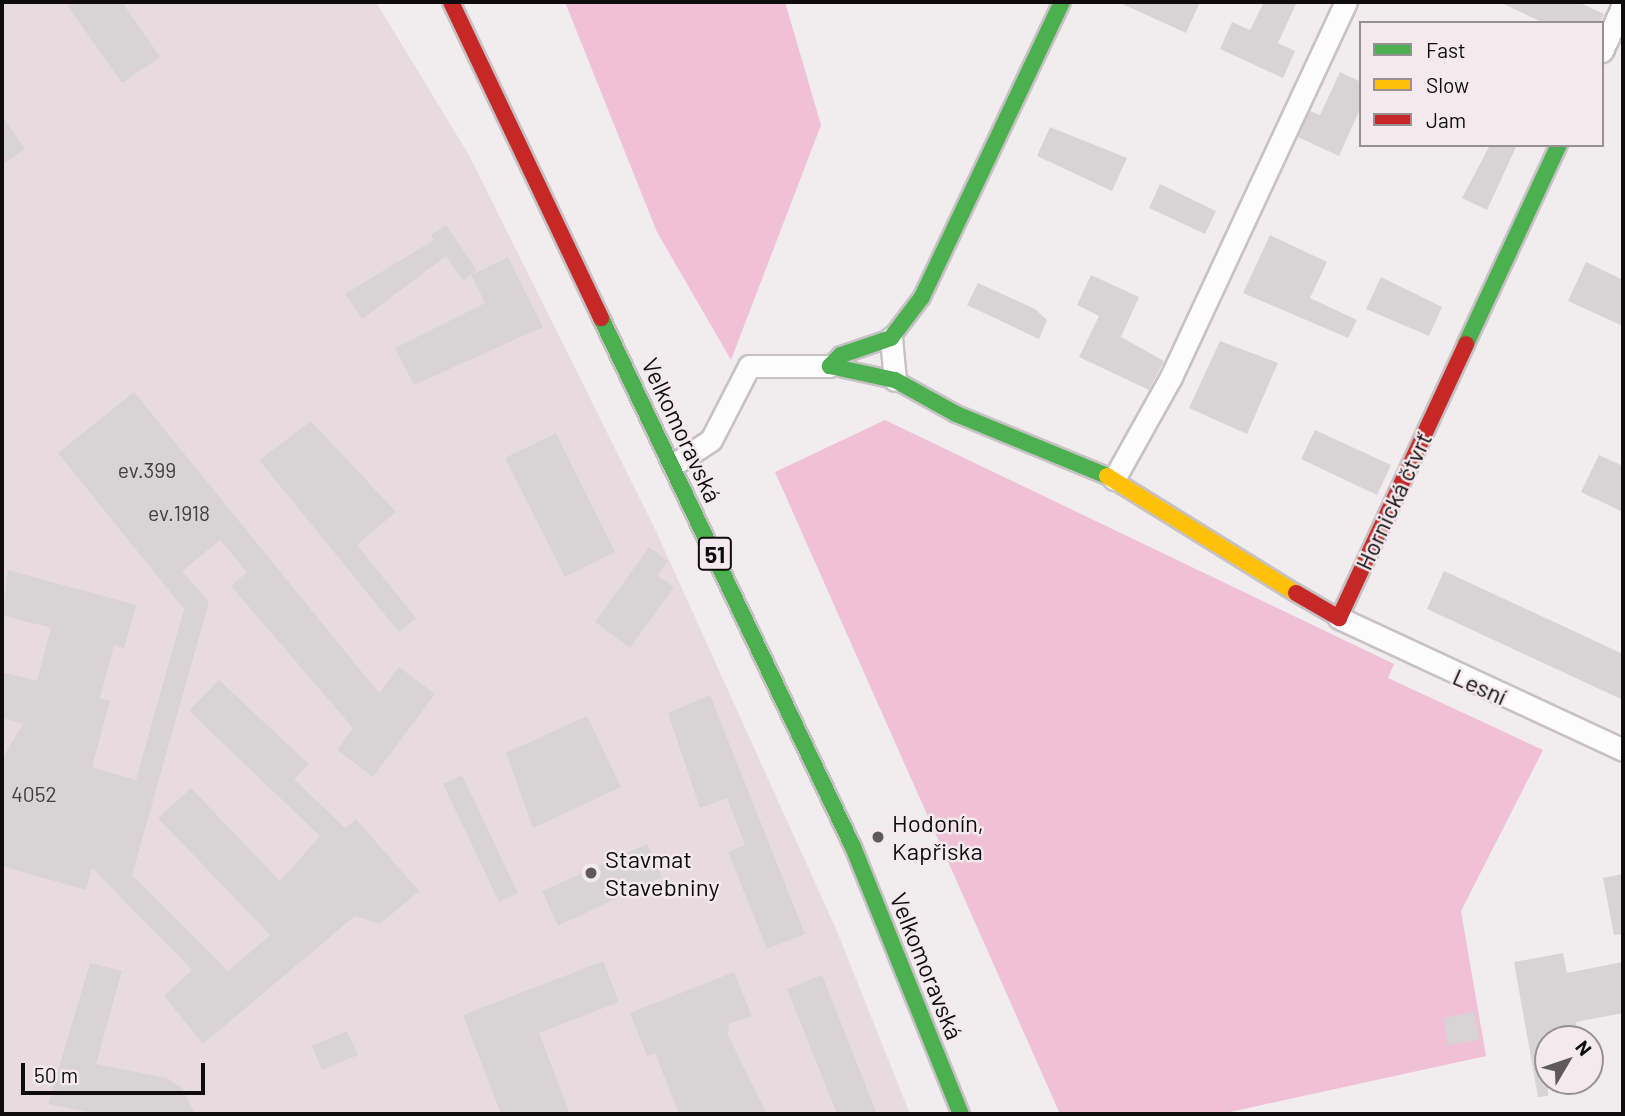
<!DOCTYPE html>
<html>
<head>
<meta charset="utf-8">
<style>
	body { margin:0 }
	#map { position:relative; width:1625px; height:1116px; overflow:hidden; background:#f1ecee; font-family:Barlow,sans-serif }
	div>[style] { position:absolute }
	.built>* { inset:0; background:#e8dbe0 }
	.green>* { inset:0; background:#f0c1d5 }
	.building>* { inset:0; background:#d8d4d5 }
	.roads { filter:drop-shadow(2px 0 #c6c2c4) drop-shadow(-2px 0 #c6c2c4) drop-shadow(0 2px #c6c2c4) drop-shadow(0 -2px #c6c2c4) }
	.street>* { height:21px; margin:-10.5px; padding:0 10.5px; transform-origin:10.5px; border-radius:10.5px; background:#fdfcfc }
	.fast>* { height:16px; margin:-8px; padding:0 8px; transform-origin:8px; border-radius:8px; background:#4caf50 }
	.slow>* { height:16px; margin:-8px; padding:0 8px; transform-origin:8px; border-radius:8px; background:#ffc107 }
	.jam>* { height:16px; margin:-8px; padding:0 8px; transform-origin:8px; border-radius:8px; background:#c62828 }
	.dots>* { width:19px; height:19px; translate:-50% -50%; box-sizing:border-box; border:4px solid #f4e9ed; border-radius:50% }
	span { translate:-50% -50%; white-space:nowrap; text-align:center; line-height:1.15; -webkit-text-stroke:5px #f4e9ed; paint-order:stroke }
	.number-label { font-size:21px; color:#413e3f }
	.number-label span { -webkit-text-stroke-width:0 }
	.shield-label span { padding:2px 5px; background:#f4e9ed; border:2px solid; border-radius:5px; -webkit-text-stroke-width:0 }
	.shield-label { font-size:23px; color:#0f0c0d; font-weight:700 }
	.street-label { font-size:24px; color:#0f0c0d }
	.poi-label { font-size:24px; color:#0f0c0d }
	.left { translate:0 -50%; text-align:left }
	.frame { position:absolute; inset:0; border:4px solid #0f0c0d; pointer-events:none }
	.legend { position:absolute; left:1359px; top:21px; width:245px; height:126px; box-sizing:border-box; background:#f4e9ed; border:2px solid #989193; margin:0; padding:9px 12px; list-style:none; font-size:21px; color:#0f0c0d }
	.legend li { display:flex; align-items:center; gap:14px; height:35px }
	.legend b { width:35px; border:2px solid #989193 }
	.north { position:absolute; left:1534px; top:1025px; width:70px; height:70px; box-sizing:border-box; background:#f4e9ed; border:2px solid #989193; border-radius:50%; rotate:51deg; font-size:19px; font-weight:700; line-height:28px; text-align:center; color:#0f0c0d }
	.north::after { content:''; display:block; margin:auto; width:24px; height:32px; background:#5e5a5c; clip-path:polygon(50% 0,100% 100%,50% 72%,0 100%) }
	.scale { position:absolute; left:21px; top:1063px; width:184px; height:32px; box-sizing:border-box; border:4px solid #0f0c0d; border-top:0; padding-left:9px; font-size:21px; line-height:24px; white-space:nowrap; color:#0f0c0d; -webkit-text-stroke:5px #f4e9ed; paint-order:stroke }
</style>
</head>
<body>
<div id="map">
	<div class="built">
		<div style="clip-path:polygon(2px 2px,376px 2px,470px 157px,655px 529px,836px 929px,910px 1114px,2px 1114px)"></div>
	</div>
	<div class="green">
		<div style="clip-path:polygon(565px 2px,785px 2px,821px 125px,731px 360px,657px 232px)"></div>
		<div style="clip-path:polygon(885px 420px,1394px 664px,1388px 678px,1543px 750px,1461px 911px,1486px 1056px,1221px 1114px,1060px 1114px,775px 472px)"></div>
	</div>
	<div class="building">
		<div style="clip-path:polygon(65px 2px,122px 2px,160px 57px,122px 83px)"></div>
		<div style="clip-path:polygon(1118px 2px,1200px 2px,1186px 33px)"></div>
		<div style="clip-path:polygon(1264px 2px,1297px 2px,1278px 43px,1295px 51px,1283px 78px,1220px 49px,1232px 22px,1250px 30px)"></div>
		<div style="clip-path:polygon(1499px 2px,1578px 2px,1604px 14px,1600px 23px,1544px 23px)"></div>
		<div style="clip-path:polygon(1340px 72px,1361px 82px,1361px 107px,1339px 156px,1298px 137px,1310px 111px,1320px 115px)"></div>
		<div style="clip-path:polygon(2px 115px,25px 149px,2px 165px)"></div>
		<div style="clip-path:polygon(1050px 127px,1127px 158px,1112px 191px,1037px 156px)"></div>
		<div style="clip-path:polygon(1490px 145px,1517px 145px,1487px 210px,1462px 198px)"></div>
		<div style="clip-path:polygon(1160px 184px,1216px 211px,1205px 234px,1149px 208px)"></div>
		<div style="clip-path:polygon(446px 225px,477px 270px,463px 281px,446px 256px,362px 319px,345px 294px,434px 240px,431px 235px)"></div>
		<div style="clip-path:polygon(1270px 235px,1327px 262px,1310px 298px,1357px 320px,1348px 338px,1243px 293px)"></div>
		<div style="clip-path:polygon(508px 257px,543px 327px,414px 385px,395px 348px,485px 303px,471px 275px)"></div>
		<div style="clip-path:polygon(1586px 262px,1623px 280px,1623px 326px,1568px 301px)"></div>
		<div style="clip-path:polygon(1091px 275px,1139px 297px,1121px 337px,1164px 361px,1149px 390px,1079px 357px,1099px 316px,1077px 305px)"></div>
		<div style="clip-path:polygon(1381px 277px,1442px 307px,1429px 336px,1366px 309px)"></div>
		<div style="clip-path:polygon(978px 283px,1035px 309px,1047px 320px,1039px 339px,967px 305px)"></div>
		<div style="clip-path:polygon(1220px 341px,1278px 363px,1247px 434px,1189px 408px)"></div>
		<div style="clip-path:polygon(134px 392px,379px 693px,399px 667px,435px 694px,373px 777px,337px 750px,353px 728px,231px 586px,247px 572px,220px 540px,182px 571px,209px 602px,132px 875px,228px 971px,270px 935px,158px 818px,191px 788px,280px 881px,320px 836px,189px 711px,219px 680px,309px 764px,294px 779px,345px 828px,356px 819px,419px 891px,380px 924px,355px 916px,203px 1044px,164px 996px,192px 970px,92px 868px,86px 890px,2px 866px,2px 759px,23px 724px,2px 718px,2px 672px,37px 681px,51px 628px,2px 615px,8px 570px,136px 605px,124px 648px,114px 645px,100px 698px,110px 701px,92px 767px,136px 780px,184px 609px,58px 453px)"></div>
		<div style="clip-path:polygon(311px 421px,396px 512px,357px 545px,416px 618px,399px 632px,259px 460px)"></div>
		<div style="clip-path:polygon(1315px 430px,1391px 465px,1377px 495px,1301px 459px)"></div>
		<div style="clip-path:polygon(556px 433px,615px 552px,565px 577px,505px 458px)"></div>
		<div style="clip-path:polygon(1599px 455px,1623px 466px,1623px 512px,1581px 492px)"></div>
		<div style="clip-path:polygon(649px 547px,668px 561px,657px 575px,674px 587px,630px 648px,595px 622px)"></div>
		<div style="clip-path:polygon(1444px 571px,1623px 654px,1623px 700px,1427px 609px)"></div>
		<div style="clip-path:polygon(710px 695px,805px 934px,767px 949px,728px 852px,745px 845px,727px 798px,700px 808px,668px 713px)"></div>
		<div style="clip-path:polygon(587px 716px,621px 787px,533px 828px,506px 753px)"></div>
		<div style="clip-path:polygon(462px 775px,518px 893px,499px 902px,443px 784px)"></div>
		<div style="clip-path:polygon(647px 844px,662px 877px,558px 926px,542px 891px)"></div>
		<div style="clip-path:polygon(1623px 874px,1623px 934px,1614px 935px,1603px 878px)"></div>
		<div style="clip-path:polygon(1563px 953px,1567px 973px,1623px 962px,1623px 1013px,1576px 1022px,1579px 1039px,1548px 1039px,1548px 1096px,1538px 1097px,1514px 962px)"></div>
		<div style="clip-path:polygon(603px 961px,619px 1002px,539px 1033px,570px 1114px,501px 1114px,463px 1015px)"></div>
		<div style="clip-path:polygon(90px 963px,122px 971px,96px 1064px,167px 1078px,183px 1089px,195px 1114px,98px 1114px,48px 1104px)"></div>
		<div style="clip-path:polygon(734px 972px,752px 1016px,729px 1024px,728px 1035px,767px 1114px,679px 1114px,655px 1053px,647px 1056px,630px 1013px)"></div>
		<div style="clip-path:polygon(822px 975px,877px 1114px,837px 1114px,787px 989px)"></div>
		<div style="clip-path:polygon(1474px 1012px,1479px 1040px,1448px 1045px,1443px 1018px)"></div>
		<div style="clip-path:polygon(347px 1031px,358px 1055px,322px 1070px,312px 1046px)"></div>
	</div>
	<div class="roads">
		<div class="street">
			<div style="left:1602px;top:51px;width:51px;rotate:-65.5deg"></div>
			<div style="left:891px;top:338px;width:42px;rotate:84.6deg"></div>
			<div style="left:673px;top:465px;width:45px;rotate:-33.3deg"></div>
			<div style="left:711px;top:440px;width:83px;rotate:-62.8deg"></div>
			<div style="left:749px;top:366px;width:81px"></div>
			<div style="left:1114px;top:479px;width:117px;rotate:-60.8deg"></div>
			<div style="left:1171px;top:377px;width:414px;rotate:-65deg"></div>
			<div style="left:1339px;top:618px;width:313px;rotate:24.9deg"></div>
		</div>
		<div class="fast">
			<div style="left:1062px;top:2px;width:327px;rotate:115.4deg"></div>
			<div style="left:922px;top:297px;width:51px;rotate:127.1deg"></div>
			<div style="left:891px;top:338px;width:53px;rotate:161.2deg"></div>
			<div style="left:841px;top:355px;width:16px;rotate:135deg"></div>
			<div style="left:830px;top:366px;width:66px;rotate:12.2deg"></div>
			<div style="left:895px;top:380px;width:70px;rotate:29.1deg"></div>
			<div style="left:956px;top:414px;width:163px;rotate:22.3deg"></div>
			<div style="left:601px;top:318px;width:586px;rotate:64.53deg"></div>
			<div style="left:853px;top:847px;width:288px;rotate:68deg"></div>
			<div style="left:1466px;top:344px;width:220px;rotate:-65deg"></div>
		</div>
		<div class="slow">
			<div style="left:1107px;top:476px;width:222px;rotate:31.8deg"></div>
		</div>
		<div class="jam">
			<div style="left:451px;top:2px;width:350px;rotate:64.6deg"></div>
			<div style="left:1296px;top:593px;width:50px;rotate:30.2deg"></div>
			<div style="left:1339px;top:618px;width:302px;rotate:-65.1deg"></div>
		</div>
	</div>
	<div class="dots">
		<div style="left:878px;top:837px;background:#5e5a5c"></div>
		<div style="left:591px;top:873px;background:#5e5a5c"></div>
	</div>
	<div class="number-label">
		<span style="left:147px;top:470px">ev.399</span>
		<span style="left:179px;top:513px">ev.1918</span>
		<span style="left:34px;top:794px">4052</span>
	</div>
	<div class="shield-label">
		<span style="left:715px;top:554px">51</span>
	</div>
	<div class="street-label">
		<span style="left:682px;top:430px;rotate:65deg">Velkomoravská</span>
		<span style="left:1393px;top:501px;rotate:-65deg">Hornická čtvrť</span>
		<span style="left:1480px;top:686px;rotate:24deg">Lesní</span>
		<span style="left:927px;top:966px;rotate:68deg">Velkomoravská</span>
	</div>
	<div class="poi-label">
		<span class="left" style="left:892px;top:837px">Hodonín,<br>Kapřiska</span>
		<span class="left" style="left:605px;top:873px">Stavmat<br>Stavebniny</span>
	</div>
	<div class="frame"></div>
	<ul class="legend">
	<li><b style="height:9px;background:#4caf50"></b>Fast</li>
	<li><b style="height:9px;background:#ffc107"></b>Slow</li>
	<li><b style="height:9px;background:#c62828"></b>Jam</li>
	</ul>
	<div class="north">N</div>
	<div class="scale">50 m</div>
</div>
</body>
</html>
